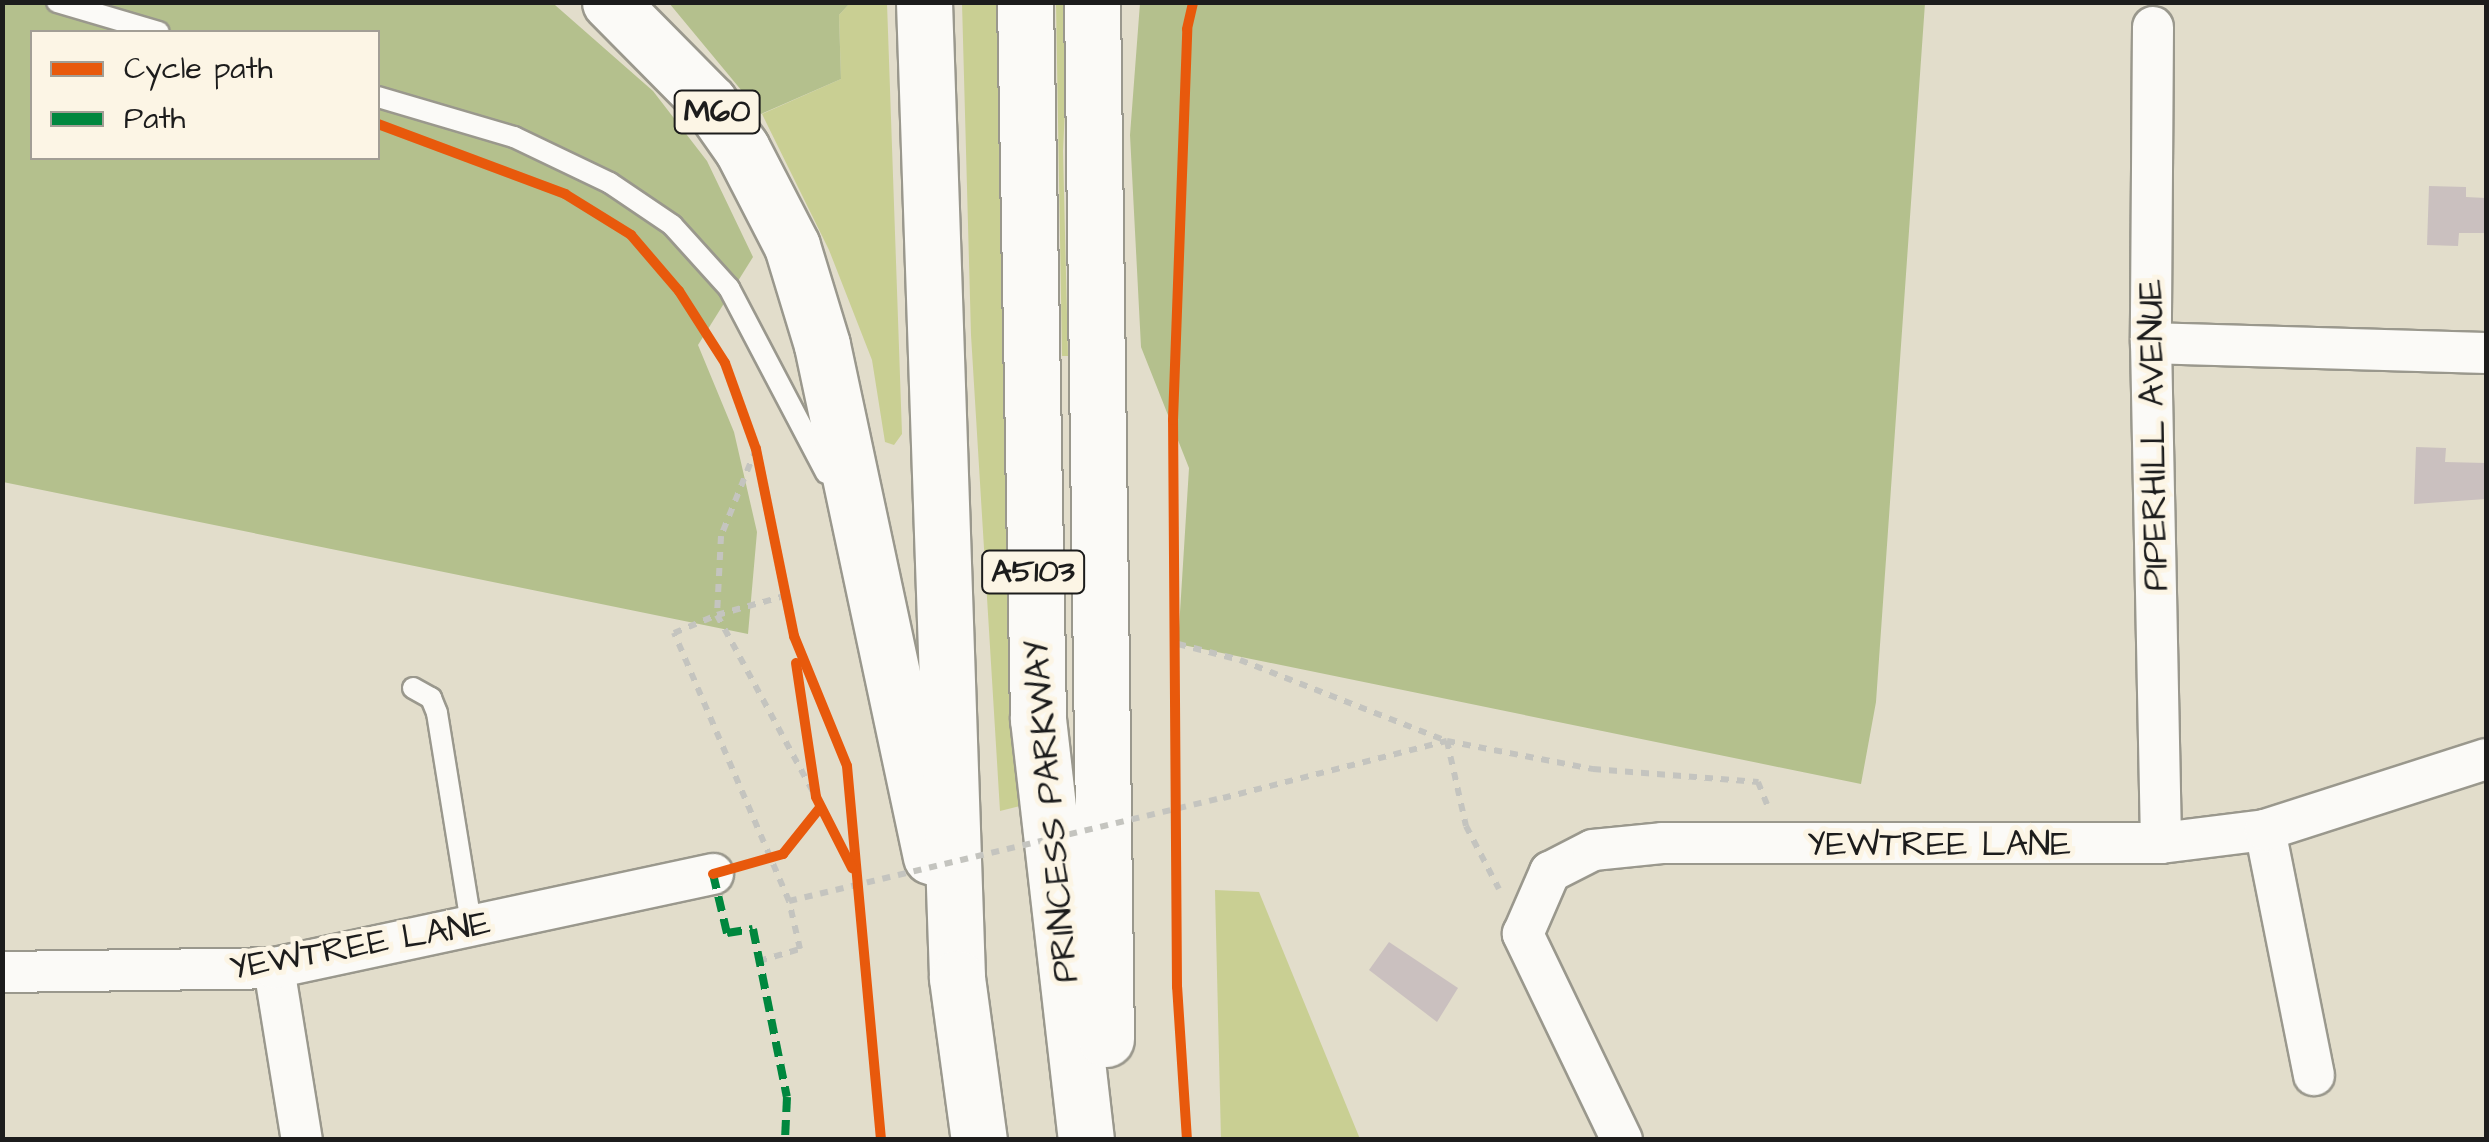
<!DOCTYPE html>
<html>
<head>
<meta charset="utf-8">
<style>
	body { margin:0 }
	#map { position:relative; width:2489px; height:1142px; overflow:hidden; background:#e2ddcb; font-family:"Architects Daughter",sans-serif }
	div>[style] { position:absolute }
	.green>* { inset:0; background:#c9cf93 }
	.forest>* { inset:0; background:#b4c08d }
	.building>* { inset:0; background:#cac0bf }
	.path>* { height:6px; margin-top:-3px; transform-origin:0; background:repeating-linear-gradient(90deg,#c4c4bf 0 8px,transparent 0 16px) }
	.roads { filter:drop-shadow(2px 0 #9a988d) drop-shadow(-2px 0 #9a988d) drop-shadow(0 2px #9a988d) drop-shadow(0 -2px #9a988d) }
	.lane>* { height:20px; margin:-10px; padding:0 10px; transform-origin:10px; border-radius:10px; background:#fbfaf7 }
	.street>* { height:40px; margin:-20px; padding:0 20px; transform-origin:20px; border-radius:20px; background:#fbfaf7 }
	.highway>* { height:55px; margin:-27.5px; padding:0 27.5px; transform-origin:27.5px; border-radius:27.5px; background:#fbfaf7 }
	.path-bridge>* { height:6px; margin-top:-3px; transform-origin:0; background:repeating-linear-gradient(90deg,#c4c4bf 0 8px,transparent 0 16px) }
	.quiet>* { height:8px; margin-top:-4px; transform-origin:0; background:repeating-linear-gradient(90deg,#00873e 0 15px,transparent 0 23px) }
	.cycleway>* { height:10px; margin:-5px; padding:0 5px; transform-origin:5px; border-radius:5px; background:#e8590c }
	span { translate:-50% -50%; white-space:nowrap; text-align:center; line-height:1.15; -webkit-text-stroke:10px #fcf5e5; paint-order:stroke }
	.shield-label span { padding:2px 8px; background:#fcf5e5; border:2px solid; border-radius:8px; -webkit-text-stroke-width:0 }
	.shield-label { font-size:32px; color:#1c1c1c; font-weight:700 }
	.street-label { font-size:35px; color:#1c1c1c }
	.frame { position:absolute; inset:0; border:5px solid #1c1c1c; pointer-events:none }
	.legend { position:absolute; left:30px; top:30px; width:350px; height:130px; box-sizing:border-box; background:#fcf5e5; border:2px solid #a29e95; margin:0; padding:12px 18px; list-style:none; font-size:30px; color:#1c1c1c }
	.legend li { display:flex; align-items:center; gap:20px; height:50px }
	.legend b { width:50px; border:2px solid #a29e95 }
</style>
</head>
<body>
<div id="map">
	<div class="green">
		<div style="clip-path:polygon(850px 3px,887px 3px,902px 434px,894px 445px,885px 442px,872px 360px,829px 250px,762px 114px,841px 79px,839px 15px)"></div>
		<div style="clip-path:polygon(962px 3px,1001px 3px,1002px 260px,1020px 806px,1000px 811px,971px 335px)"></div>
		<div style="clip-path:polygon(1056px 3px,1070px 3px,1063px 151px,1068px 356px,1062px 356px)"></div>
		<div style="clip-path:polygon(1215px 890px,1259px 892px,1360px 1139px,1221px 1139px)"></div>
	</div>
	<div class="forest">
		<div style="clip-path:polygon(evenodd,2px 3px,555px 5px,653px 91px,707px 161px,753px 257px,698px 345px,734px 432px,757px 532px,748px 634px,3px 482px,2px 3px,32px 32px,378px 32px,378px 158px,32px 158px,32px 32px)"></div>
		<div style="clip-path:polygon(669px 3px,850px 3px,839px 15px,841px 79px,761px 114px)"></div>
		<div style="clip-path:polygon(1140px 3px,1925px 3px,1876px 702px,1861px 784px,1178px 644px,1189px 468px,1141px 347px,1130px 135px)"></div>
	</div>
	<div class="building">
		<div style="clip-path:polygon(2429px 186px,2466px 187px,2466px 197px,2486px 198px,2486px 233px,2459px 233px,2458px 246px,2427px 245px)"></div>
		<div style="clip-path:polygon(2416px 447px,2446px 448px,2445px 462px,2486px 463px,2486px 499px,2414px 504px)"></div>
		<div style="clip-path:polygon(1389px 942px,1458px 988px,1437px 1022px,1369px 970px)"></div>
	</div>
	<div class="path">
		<div style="left:756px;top:449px;width:94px;rotate:111.9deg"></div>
		<div style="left:721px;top:536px;width:79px;rotate:92.9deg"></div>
		<div style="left:717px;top:615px;width:70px;rotate:-15.8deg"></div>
		<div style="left:1178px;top:644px;width:64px;rotate:14.5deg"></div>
		<div style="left:1240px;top:660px;width:222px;rotate:21.4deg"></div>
		<div style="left:1447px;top:741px;width:149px;rotate:10.9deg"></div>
		<div style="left:1593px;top:769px;width:166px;rotate:4.5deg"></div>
		<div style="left:1758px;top:782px;width:24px;rotate:68deg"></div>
		<div style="left:1223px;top:798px;width:231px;rotate:-14.3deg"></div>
		<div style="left:1447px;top:741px;width:87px;rotate:77.4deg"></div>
		<div style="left:1466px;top:826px;width:71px;rotate:62.4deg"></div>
		<div style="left:759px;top:961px;width:43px;rotate:-16.3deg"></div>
		<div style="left:800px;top:949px;width:49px;rotate:-102.9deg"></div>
		<div style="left:789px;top:901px;width:292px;rotate:-113.2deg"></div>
		<div style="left:674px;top:633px;width:47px;rotate:-22.7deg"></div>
		<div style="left:717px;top:615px;width:207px;rotate:61.5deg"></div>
	</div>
	<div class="roads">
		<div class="lane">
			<div style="left:57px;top:2px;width:106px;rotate:16.4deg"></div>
			<div style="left:378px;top:97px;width:142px;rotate:16.4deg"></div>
			<div style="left:514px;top:137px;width:106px;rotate:25.6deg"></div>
			<div style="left:610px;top:183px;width:75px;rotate:34.1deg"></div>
			<div style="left:672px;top:225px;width:85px;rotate:47.9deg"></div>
			<div style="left:729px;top:288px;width:209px;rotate:62.3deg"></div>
			<div style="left:413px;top:688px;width:21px;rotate:29deg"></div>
			<div style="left:431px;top:698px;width:16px;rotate:68deg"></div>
			<div style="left:437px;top:713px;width:218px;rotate:80.8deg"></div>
		</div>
		<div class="street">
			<div style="left:2153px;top:27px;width:316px;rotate:90.4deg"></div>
			<div style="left:2151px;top:343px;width:500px;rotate:88.85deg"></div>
			<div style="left:2151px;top:343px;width:335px;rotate:1.7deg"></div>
			<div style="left:2265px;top:830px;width:250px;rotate:78.7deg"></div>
			<div style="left:274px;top:968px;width:174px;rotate:80.8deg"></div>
			<div style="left:2px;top:972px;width:272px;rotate:-0.8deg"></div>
			<div style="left:274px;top:968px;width:449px;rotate:-12.1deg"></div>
			<div style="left:1622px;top:1140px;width:229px;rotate:-115.7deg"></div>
			<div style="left:1523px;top:934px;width:68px;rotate:-66.5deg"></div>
			<div style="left:1550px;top:872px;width:48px;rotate:-27.1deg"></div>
			<div style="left:1593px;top:850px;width:69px;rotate:-5.8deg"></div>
			<div style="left:1662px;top:843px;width:499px"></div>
			<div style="left:2161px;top:843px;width:105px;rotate:-7.1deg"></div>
			<div style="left:2265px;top:830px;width:232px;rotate:-17.8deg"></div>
		</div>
		<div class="highway">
			<div style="left:610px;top:2px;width:141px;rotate:45.3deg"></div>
			<div style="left:709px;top:102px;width:57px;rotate:54.9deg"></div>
			<div style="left:742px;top:149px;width:109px;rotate:62.7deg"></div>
			<div style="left:792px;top:246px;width:103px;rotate:73.1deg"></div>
			<div style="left:822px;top:345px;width:523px;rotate:77.98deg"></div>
			<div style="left:924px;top:2px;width:977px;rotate:88.06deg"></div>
			<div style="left:957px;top:978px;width:163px;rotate:82.3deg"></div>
			<div style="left:1025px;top:2px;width:717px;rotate:88.96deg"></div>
			<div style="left:1038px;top:719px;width:424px;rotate:83.5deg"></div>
			<div style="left:1092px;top:2px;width:1037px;rotate:89.23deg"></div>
		</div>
	</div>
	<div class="path-bridge">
		<div style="left:789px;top:901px;width:446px;rotate:-13.4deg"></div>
	</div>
	<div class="quiet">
		<div style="left:713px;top:874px;width:61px;rotate:76.7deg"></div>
		<div style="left:727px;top:933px;width:26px;rotate:-9deg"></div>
		<div style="left:753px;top:929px;width:171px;rotate:78.6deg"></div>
		<div style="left:787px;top:1097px;width:43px;rotate:92.7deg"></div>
	</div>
	<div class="cycleway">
		<div style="left:378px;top:124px;width:200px;rotate:20.5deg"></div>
		<div style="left:565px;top:194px;width:78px;rotate:31.8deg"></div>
		<div style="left:631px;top:235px;width:74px;rotate:49.4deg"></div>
		<div style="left:679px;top:291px;width:85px;rotate:57.4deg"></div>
		<div style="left:725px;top:363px;width:91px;rotate:70.2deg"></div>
		<div style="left:756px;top:449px;width:191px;rotate:78.5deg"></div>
		<div style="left:794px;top:636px;width:140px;rotate:67.8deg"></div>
		<div style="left:847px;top:766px;width:376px;rotate:84.8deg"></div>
		<div style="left:796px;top:663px;width:135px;rotate:81.5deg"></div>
		<div style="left:816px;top:797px;width:80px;rotate:63.1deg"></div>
		<div style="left:713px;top:874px;width:73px;rotate:-15.9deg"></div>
		<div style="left:783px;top:854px;width:58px;rotate:-51.3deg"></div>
		<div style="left:1187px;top:1140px;width:153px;rotate:-93.7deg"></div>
		<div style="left:1177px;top:987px;width:567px;rotate:-90.4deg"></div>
		<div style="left:1173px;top:420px;width:391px;rotate:-87.9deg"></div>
		<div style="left:1187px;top:29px;width:28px;rotate:-77deg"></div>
	</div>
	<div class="shield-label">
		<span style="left:717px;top:112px">M60</span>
		<span style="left:1033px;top:572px">A5103</span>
	</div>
	<div class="street-label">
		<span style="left:2154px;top:435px;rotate:-91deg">PIPERHILL AVENUE</span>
		<span style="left:1052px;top:811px;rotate:-95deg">PRINCESS PARKWAY</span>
		<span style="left:1939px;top:845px">YEWTREE LANE</span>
		<span style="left:360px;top:946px;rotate:-10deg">YEWTREE LANE</span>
	</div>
	<div class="frame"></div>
	<ul class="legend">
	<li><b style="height:12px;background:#e8590c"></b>Cycle path</li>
	<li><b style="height:12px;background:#00873e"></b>Path</li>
	</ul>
</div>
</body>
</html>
